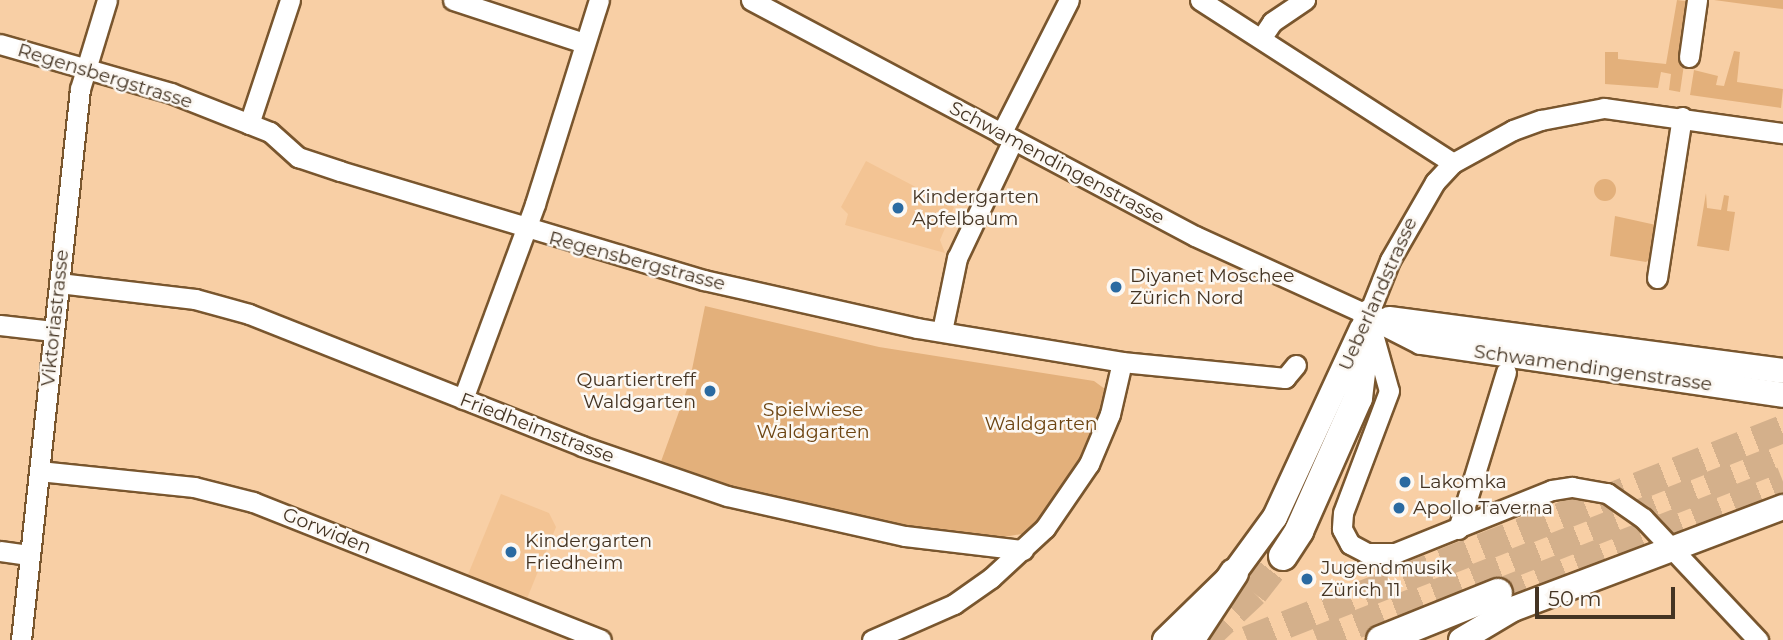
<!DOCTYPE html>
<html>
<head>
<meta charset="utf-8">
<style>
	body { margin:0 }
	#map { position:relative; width:1783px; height:640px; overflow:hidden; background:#f8cfa5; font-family:Montserrat,sans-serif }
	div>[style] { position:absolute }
	.built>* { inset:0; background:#f3c494 }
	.green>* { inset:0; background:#e3b07b }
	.round { border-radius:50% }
	.highway-tunnel>* { height:28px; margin-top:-14px; transform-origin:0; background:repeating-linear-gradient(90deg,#d4b08b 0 28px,transparent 0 42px) }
	.roads { filter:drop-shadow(2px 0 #79562e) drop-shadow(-2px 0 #79562e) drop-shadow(0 2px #79562e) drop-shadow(0 -2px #79562e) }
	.minor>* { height:19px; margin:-9.5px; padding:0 9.5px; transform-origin:9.5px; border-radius:9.5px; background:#fff }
	.major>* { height:24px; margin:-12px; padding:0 12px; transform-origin:12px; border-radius:12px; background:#fff }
	.highway>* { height:28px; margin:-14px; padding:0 14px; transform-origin:14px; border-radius:14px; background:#fff }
	.dots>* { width:19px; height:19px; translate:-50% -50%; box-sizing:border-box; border:4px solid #fcf8f3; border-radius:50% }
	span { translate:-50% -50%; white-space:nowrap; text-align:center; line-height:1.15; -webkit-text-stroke:5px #fcf8f3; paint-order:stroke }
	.street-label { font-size:19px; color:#443423 }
	.poi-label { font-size:19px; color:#443423 }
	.left { translate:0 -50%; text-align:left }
	.right { translate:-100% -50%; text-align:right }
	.park-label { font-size:19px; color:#6d4512 }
	.scale { position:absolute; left:1535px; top:587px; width:140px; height:32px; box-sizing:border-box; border:4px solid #443423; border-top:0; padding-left:9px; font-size:21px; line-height:24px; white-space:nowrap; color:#443423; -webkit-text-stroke:5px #fcf8f3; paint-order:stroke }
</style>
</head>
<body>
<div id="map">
	<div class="built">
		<div style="clip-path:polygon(866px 161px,954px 207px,940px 240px,945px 253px,845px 225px,848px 214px,841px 207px)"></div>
		<div style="clip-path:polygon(501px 494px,549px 513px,556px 527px,526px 601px,467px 577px)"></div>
	</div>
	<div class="green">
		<div style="clip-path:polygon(1677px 0,1693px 2px,1680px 92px,1669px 90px,1671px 74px,1661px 72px,1658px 88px,1605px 84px,1605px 52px,1618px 52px,1618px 59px,1666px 64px)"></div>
		<div style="clip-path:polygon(1714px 0,1783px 0,1783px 9px,1751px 5px)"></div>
		<div style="clip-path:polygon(1734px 51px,1740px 52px,1737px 82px,1783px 89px,1781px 108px,1690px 95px,1694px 70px,1718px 76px,1716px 85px,1724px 86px)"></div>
		<div class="round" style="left:1594px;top:179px;width:22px;height:22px"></div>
		<div style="clip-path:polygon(1706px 193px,1707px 208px,1721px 210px,1724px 195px,1729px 196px,1727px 211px,1735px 212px,1729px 251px,1697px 246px)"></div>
		<div style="clip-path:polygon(1615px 216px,1656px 225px,1652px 257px,1646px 262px,1610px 256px)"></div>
		<div style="clip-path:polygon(705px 306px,879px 347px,1094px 381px,1109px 392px,1085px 456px,1033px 532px,1004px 537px,935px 530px,810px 509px,659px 467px,689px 384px)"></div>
	</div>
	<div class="highway-tunnel">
		<div style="left:1498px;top:593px;width:306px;rotate:-21.5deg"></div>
		<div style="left:1204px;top:640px;width:69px;rotate:-43.2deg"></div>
		<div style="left:1254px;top:593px;width:47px;rotate:-51.9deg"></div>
		<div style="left:1247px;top:640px;width:576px;rotate:-21.49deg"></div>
		<div style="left:1317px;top:640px;width:501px;rotate:-21.44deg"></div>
	</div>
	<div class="roads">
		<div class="minor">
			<div style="left:453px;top:0;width:138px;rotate:18.2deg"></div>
			<div style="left:751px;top:0;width:503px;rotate:27.99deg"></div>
			<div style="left:1195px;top:236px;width:190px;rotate:24.5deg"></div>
			<div style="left:1200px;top:0;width:301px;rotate:32.8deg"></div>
			<div style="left:1262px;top:37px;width:18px;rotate:-56deg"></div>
			<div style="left:1272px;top:22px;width:40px;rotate:-34deg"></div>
			<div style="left:0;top:44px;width:178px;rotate:16deg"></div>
			<div style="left:171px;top:93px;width:106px;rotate:21.5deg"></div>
			<div style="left:270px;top:132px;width:38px;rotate:42deg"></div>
			<div style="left:298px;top:157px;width:44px;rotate:18.4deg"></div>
			<div style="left:340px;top:171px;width:380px;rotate:16.7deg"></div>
			<div style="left:704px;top:280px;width:218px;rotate:12.7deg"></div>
			<div style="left:917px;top:328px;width:208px;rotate:9.4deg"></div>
			<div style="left:1122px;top:362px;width:164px;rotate:5.6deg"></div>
			<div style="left:1285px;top:378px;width:17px;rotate:-50deg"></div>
			<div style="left:1689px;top:57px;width:58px;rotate:-82deg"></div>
			<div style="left:249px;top:124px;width:131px;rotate:-71.7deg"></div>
			<div style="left:1001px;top:134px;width:150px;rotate:-63.1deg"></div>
			<div style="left:1657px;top:278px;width:163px;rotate:-81.2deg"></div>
			<div style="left:59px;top:283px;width:137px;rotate:6.7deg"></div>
			<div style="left:195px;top:299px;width:56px;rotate:15.5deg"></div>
			<div style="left:249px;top:314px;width:358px;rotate:21.6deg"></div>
			<div style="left:582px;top:446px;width:153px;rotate:19deg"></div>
			<div style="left:727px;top:496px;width:182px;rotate:12.7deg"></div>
			<div style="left:905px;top:536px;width:119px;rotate:6.8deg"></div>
			<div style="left:1368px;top:315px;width:59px;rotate:-68.2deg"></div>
			<div style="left:1390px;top:260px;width:90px;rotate:-60deg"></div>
			<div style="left:1435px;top:182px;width:26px;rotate:-47deg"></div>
			<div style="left:1453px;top:163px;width:68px;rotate:-28.8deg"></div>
			<div style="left:1513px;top:130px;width:30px;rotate:-20deg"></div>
			<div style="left:1541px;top:120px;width:64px;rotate:-10.8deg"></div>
			<div style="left:1604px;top:108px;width:181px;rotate:8deg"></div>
			<div style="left:0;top:325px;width:53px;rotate:6.5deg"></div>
			<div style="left:1371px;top:327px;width:66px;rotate:74.3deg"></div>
			<div style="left:1389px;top:391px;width:130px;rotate:110.7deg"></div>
			<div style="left:1343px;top:513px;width:16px;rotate:94deg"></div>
			<div style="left:1342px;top:529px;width:17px;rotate:62deg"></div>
			<div style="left:1350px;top:544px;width:19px;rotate:28deg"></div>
			<div style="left:1367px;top:553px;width:28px"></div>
			<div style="left:1395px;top:553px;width:169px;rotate:-21.9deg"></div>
			<div style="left:1552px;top:490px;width:20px;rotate:-9deg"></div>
			<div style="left:1572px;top:487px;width:36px;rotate:10deg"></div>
			<div style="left:1607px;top:493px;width:44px;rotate:34.8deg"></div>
			<div style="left:1643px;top:518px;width:168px;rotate:46.7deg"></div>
			<div style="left:942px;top:331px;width:75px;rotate:-78.4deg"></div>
			<div style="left:957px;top:258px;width:131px;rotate:-64.6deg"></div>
			<div style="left:463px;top:399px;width:208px;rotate:-69.7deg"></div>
			<div style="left:535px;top:204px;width:214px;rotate:-72.6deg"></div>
			<div style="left:39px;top:471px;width:156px;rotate:5.9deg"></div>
			<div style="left:194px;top:487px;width:61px;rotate:14.3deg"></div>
			<div style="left:253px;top:502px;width:374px;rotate:21.6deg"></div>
			<div style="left:1458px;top:529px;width:164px;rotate:-73deg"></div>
			<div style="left:0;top:551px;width:30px;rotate:8deg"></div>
			<div style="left:21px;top:640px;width:554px;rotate:-83.89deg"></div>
			<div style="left:80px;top:89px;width:93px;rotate:-73.1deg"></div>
			<div style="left:872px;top:640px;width:90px;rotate:-23.7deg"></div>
			<div style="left:954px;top:604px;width:45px;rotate:-35.1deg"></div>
			<div style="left:991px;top:578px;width:74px;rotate:-42.8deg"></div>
			<div style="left:1045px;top:528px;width:78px;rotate:-55.5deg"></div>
			<div style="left:1089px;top:464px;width:54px;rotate:-67.2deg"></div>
			<div style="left:1110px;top:414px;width:53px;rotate:-77deg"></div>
		</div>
		<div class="major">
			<div style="left:1368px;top:315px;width:59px;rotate:27deg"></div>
			<div style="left:1421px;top:342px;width:366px;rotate:8.3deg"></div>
			<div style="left:1389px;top:319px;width:397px;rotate:7.5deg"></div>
			<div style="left:1165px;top:640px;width:96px;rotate:-44.2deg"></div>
			<div style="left:1234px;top:573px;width:69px;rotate:-53.8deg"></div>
			<div style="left:1275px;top:517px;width:207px;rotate:-65.2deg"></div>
			<div style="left:1461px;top:640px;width:61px;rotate:-30.8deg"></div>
			<div style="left:1513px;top:609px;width:289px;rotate:-20.7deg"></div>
		</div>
		<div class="highway">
			<div style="left:1283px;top:556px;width:30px;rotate:-57deg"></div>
			<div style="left:1299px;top:531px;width:145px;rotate:-66.1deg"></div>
			<div style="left:1358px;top:398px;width:84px;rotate:-83.1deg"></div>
			<div style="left:1190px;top:640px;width:80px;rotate:-56.7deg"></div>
			<div style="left:1381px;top:640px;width:126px;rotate:-21.9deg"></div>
		</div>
	</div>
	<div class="dots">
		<div style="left:898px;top:208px;background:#2a6aa1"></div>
		<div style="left:1116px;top:287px;background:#2a6aa1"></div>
		<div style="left:710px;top:391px;background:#2a6aa1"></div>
		<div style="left:1405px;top:482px;background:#2a6aa1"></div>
		<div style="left:1399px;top:508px;background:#2a6aa1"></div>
		<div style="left:511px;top:552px;background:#2a6aa1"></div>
		<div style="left:1307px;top:579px;background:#2a6aa1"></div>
	</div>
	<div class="street-label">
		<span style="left:105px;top:76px;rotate:17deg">Regensbergstrasse</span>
		<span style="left:1057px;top:163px;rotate:28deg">Schwamendingenstrasse</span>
		<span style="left:637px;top:261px;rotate:15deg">Regensbergstrasse</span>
		<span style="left:1378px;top:294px;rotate:-66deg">Ueberlandstrasse</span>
		<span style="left:55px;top:318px;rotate:-84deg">Viktoriastrasse</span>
		<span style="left:1593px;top:368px;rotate:8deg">Schwamendingenstrasse</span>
		<span style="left:537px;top:428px;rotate:21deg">Friedheimstrasse</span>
		<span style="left:327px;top:531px;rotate:22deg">Gorwiden</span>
	</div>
	<div class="poi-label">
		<span class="left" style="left:912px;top:208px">Kindergarten<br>Apfelbaum</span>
		<span class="left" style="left:1130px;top:287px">Diyanet Moschee<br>Zürich Nord</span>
		<span class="right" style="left:696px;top:391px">Quartiertreff<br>Waldgarten</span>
		<span class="left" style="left:1419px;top:482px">Lakomka</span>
		<span class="left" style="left:1413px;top:508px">Apollo Taverna</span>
		<span class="left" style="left:525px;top:552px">Kindergarten<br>Friedheim</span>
		<span class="left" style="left:1321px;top:579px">Jugendmusik<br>Zürich 11</span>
	</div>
	<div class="park-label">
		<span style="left:813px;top:421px">Spielwiese<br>Waldgarten</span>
		<span style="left:1041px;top:424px">Waldgarten</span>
	</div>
	<div class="scale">50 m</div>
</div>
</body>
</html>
